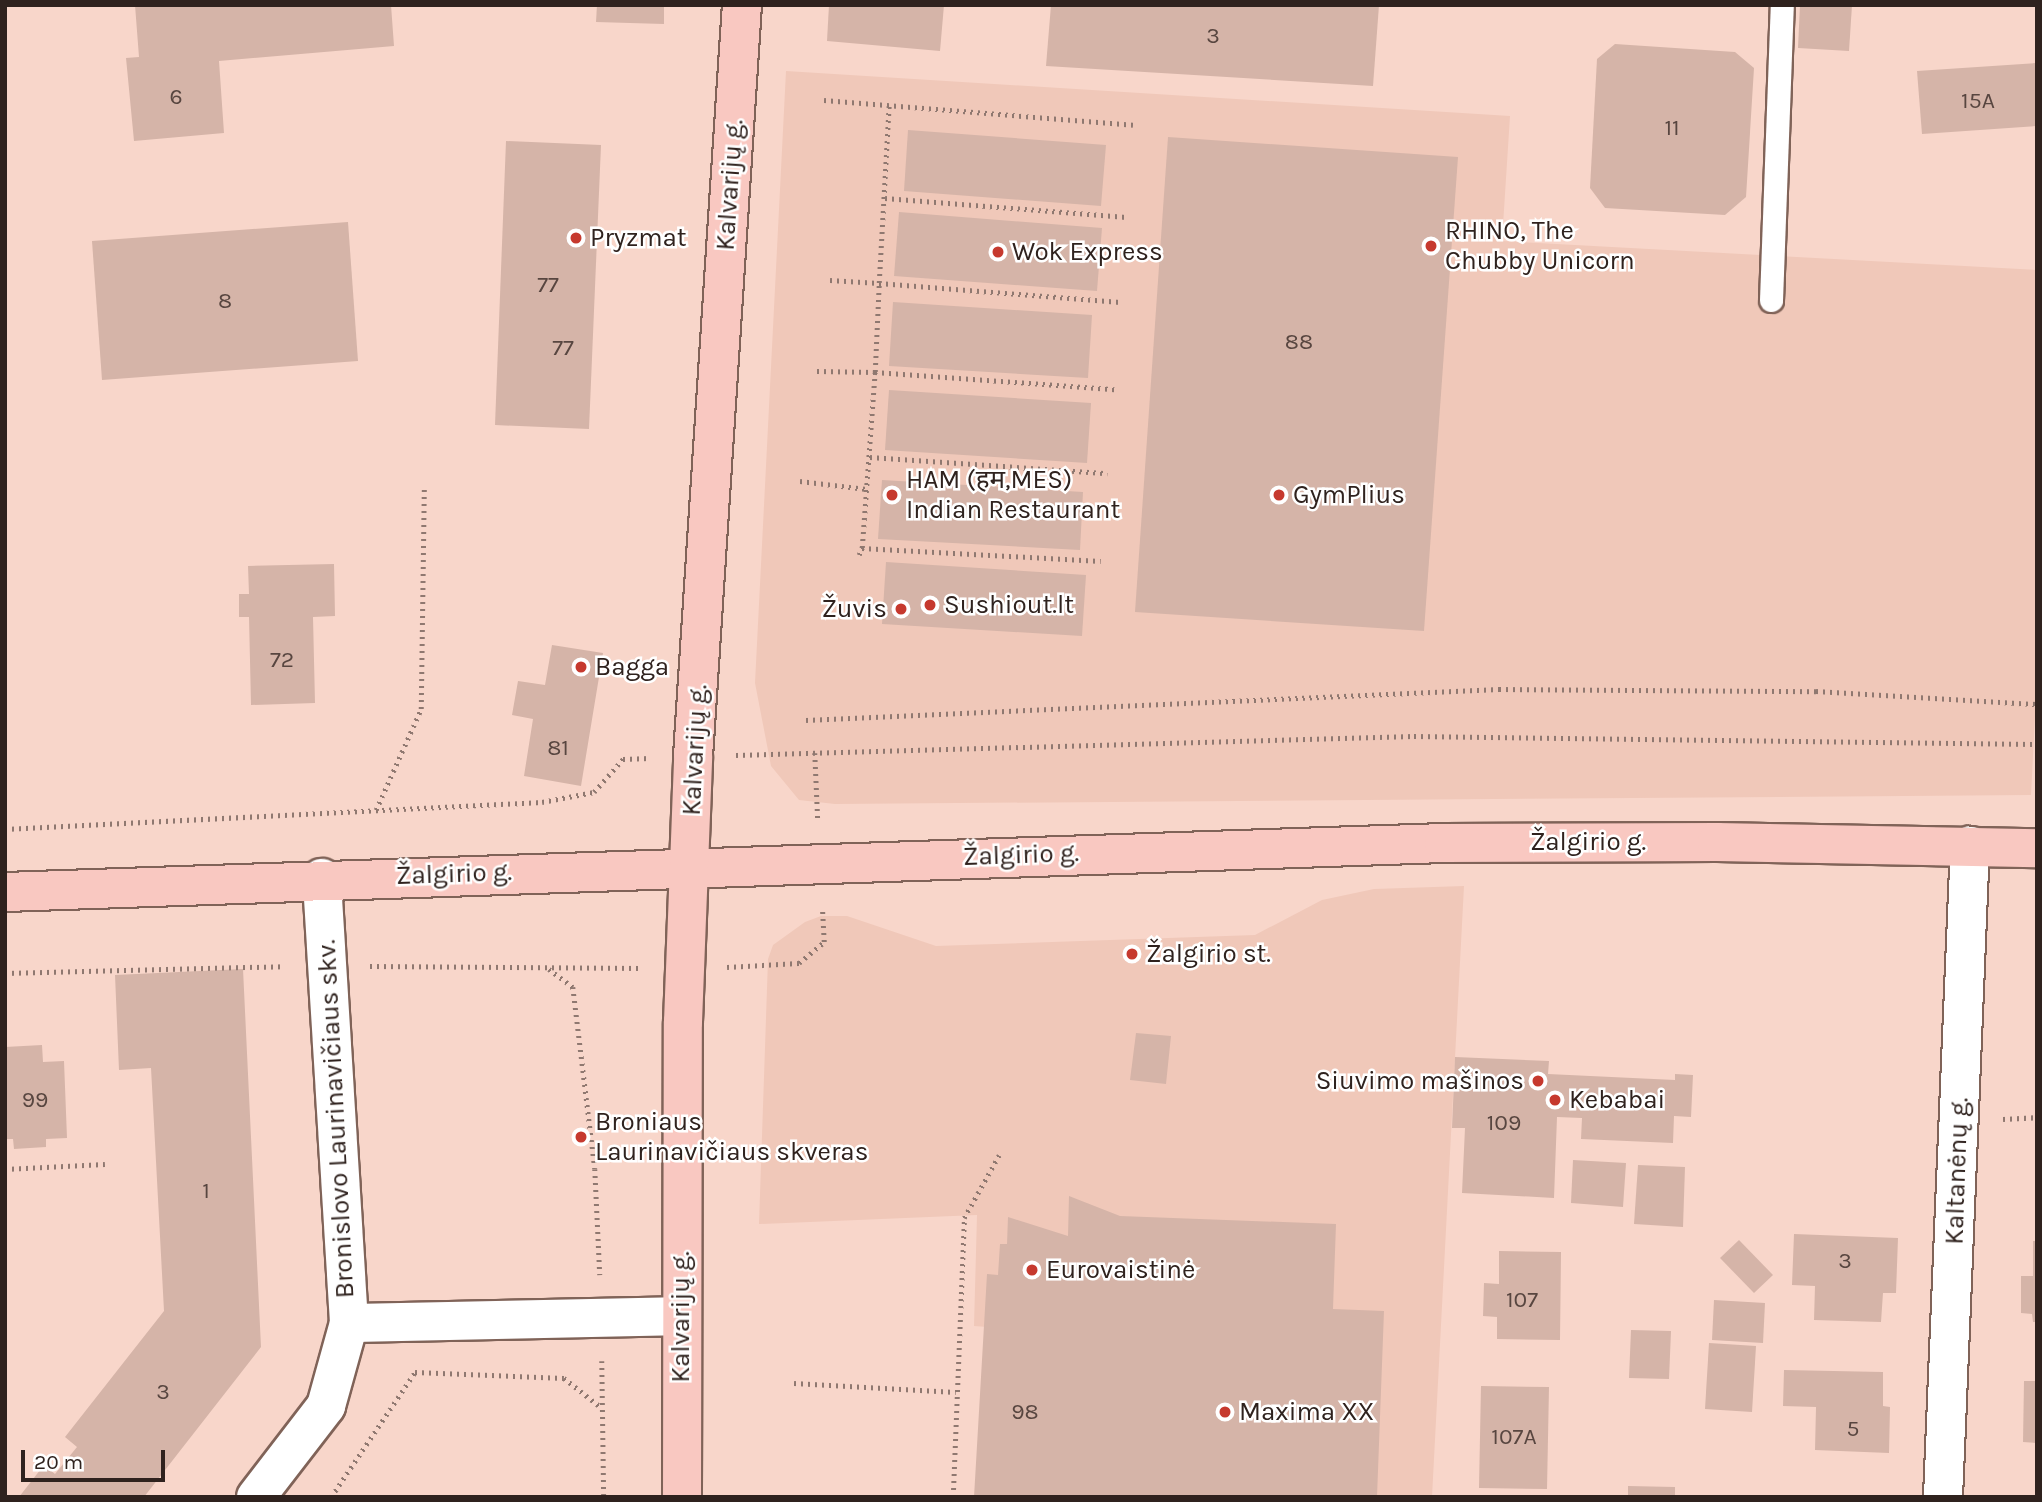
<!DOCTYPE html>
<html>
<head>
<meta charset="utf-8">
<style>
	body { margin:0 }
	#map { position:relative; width:2042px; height:1502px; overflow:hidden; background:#f8d6ca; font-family:Karla,"Noto Sans Devanagari",sans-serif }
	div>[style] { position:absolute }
	.built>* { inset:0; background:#f0c8b9 }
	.building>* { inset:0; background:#d5b4a8 }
	.path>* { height:4.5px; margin-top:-2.25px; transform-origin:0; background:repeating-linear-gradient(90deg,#8f7870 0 2px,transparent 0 7px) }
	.roads { filter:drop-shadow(2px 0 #806358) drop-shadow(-2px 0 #806358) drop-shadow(0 2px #806358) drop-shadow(0 -2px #806358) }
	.lane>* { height:23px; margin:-11.5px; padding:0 11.5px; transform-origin:11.5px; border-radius:11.5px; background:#fff }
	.street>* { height:38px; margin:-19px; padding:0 19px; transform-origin:19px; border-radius:19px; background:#fff }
	.primary>* { height:38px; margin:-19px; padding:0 19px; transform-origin:19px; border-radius:19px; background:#f9c8c1 }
	.dots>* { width:19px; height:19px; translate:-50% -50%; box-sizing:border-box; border:4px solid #fff; border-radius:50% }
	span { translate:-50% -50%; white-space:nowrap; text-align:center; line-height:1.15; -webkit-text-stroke:5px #fff; paint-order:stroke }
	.number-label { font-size:23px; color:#584640 }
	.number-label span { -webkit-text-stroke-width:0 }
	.street-label { font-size:26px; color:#2f221e }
	.poi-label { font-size:26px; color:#2f221e }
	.left { translate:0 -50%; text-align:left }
	.right { translate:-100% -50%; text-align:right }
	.frame { position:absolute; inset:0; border:7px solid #2f221e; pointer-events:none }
	.scale { position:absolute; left:21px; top:1450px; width:144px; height:32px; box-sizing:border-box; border:4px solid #2f221e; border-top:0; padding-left:9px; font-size:21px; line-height:24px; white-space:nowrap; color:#2f221e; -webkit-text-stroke:5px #fff; paint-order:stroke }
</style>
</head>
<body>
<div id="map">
	<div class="built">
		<div style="clip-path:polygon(786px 71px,1510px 116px,1502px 241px,2037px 270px,2037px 677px,2031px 795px,835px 804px,799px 800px,771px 766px,755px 683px)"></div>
		<div style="clip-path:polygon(1464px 886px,1432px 1497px,1058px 1497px,1071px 1333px,974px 1326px,977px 1215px,759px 1224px,768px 959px,773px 945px,805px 922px,821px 916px,847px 916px,936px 946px,1255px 935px,1322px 900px,1374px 889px)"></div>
	</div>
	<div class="building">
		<div style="clip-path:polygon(135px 5px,391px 5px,394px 46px,219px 61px,224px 133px,134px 141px,126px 58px,139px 57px)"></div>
		<div style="clip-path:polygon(597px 5px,664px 5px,664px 24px,596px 22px)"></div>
		<div style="clip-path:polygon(829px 5px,944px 5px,940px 51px,827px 41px)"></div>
		<div style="clip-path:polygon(1051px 5px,1379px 5px,1373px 86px,1046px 66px)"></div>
		<div style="clip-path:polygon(1800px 5px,1852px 5px,1849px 51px,1798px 48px)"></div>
		<div style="clip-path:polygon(1615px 44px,1735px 52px,1754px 68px,1746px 197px,1725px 215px,1605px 208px,1590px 188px,1597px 59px)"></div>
		<div style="clip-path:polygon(2036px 63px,2037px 126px,1922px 134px,1917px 71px)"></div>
		<div style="clip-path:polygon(908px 130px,1106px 145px,1101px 206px,904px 191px)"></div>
		<div style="clip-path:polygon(1168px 137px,1458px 157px,1424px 631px,1135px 612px)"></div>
		<div style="clip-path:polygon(506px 141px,601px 145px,589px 429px,495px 425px)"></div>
		<div style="clip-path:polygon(899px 212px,1102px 228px,1097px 291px,894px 276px)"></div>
		<div style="clip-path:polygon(348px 222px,358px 361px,102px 380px,92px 241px)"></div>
		<div style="clip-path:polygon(893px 302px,1092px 315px,1088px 378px,889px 366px)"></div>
		<div style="clip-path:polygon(889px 390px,1091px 403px,1087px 463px,885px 450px)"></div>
		<div style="clip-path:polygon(882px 480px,1083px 492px,1080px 550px,878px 539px)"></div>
		<div style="clip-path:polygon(886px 562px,1086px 575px,1082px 636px,882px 624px)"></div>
		<div style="clip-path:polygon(334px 564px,335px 616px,313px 617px,315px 703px,251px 705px,249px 617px,239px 617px,239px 594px,249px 594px,248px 566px)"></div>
		<div style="clip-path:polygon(552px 645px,603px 653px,581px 786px,524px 776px,533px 719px,512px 715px,518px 681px,545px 685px)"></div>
		<div style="clip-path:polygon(243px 969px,261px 1347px,144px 1497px,19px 1497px,44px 1465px,55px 1474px,77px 1447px,65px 1437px,164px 1311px,151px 1068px,119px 1070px,115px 975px)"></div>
		<div style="clip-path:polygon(1136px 1033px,1171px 1036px,1166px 1084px,1130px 1080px)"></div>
		<div style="clip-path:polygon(42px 1045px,43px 1062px,64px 1061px,67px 1138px,46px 1139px,46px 1147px,14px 1149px,13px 1139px,5px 1139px,5px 1047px)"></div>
		<div style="clip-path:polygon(1455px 1057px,1549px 1061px,1548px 1074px,1675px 1080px,1675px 1074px,1693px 1075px,1691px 1117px,1674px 1116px,1673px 1143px,1581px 1139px,1582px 1118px,1557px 1117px,1554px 1198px,1462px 1193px,1465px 1128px,1452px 1128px)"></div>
		<div style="clip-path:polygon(1573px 1160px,1626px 1163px,1623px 1207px,1571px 1203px)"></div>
		<div style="clip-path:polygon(1638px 1165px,1685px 1167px,1683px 1227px,1634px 1224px)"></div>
		<div style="clip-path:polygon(1069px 1196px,1120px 1216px,1336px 1224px,1333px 1309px,1384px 1311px,1377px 1497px,974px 1497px,987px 1274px,998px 1275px,1000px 1244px,1007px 1244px,1008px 1217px,1068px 1236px)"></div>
		<div style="clip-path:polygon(1794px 1234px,1898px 1238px,1896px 1293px,1883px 1293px,1881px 1322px,1814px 1320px,1815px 1286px,1792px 1285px)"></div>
		<div style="clip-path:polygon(1739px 1240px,1773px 1275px,1754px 1293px,1720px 1258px)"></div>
		<div style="clip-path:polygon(2033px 1241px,2037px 1241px,2037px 1322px,2033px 1322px,2032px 1314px,2021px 1313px,2021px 1276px,2033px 1276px)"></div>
		<div style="clip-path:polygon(1499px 1251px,1561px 1252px,1560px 1340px,1497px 1339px,1497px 1317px,1483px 1316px,1484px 1283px,1499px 1284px)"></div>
		<div style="clip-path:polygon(1714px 1300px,1765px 1303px,1763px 1343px,1712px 1340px)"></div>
		<div style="clip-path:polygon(1631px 1330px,1671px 1331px,1669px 1379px,1629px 1378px)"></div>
		<div style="clip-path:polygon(1709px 1343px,1756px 1346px,1752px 1412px,1705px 1409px)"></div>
		<div style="clip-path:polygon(1784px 1370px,1883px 1372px,1883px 1406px,1890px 1407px,1889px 1453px,1815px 1450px,1816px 1407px,1783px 1406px)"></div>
		<div style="clip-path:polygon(2024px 1381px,2037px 1381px,2037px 1443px,2023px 1442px)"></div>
		<div style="clip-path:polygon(1481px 1386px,1549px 1387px,1547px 1489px,1479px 1488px)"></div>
		<div style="clip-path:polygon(1628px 1486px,1675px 1487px,1675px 1497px,1628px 1497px)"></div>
	</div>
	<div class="path">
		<div style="left:824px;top:100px;width:310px;rotate:4.6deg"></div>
		<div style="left:885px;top:198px;width:242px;rotate:4.5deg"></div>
		<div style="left:830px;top:280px;width:49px;rotate:3.5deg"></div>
		<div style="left:879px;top:283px;width:178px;rotate:-86.8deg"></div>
		<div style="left:817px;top:371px;width:58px;rotate:1deg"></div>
		<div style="left:875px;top:372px;width:89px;rotate:-87.4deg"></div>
		<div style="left:879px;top:283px;width:242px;rotate:4.5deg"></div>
		<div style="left:870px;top:457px;width:238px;rotate:3.9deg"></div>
		<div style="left:800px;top:481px;width:67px;rotate:6.8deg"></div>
		<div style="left:862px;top:548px;width:176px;rotate:-85.8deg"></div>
		<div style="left:875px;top:372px;width:240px;rotate:4.1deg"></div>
		<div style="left:859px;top:555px;width:8px;rotate:-67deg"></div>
		<div style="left:862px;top:548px;width:239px;rotate:3.1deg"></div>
		<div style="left:806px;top:720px;width:694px;rotate:-2.56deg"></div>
		<div style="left:1499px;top:689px;width:317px;rotate:0.4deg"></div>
		<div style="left:1816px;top:691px;width:221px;rotate:3.4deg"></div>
		<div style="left:815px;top:753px;width:69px;rotate:87.5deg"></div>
		<div style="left:736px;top:755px;width:678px;rotate:-1.61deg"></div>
		<div style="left:1414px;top:736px;width:623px;rotate:0.74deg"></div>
		<div style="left:376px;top:810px;width:111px;rotate:-66deg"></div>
		<div style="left:421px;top:709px;width:223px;rotate:-89.2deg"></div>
		<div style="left:5px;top:829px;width:538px;rotate:-2.88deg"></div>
		<div style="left:542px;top:802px;width:53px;rotate:-10.9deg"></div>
		<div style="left:594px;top:792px;width:44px;rotate:-48.7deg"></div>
		<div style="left:623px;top:759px;width:27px;rotate:-2deg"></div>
		<div style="left:370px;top:966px;width:272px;rotate:0.4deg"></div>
		<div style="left:727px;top:967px;width:72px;rotate:-3.2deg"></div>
		<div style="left:799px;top:963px;width:33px;rotate:-40deg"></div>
		<div style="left:824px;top:942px;width:34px;rotate:-93deg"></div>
		<div style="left:549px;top:969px;width:30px;rotate:37deg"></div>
		<div style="left:573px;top:987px;width:183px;rotate:83.1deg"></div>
		<div style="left:595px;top:1169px;width:106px;rotate:87.3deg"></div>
		<div style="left:5px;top:973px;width:280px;rotate:-1.4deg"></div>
		<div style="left:2003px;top:1119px;width:34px;rotate:-3deg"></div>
		<div style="left:5px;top:1169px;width:100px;rotate:-2.9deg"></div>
		<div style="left:602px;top:1361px;width:136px;rotate:89.2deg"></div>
		<div style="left:794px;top:1383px;width:162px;rotate:3.2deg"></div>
		<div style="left:331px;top:1497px;width:151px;rotate:-56.1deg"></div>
		<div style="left:415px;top:1372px;width:149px;rotate:2.3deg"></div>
		<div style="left:564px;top:1378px;width:48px;rotate:38.3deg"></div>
		<div style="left:953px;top:1497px;width:279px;rotate:-87.7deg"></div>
		<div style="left:964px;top:1218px;width:72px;rotate:-60.9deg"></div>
	</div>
	<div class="roads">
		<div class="lane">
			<div style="left:1771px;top:300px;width:295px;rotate:-87.9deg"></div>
		</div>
		<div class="street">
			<div style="left:349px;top:1323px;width:330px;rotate:-1.2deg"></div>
			<div style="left:256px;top:1497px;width:115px;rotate:-52.4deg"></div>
			<div style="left:326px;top:1406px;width:86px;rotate:-74.5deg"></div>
			<div style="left:349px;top:1323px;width:446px;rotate:-93.5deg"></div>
			<div style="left:1943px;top:1497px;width:652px;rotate:-87.63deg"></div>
		</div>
		<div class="primary">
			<div style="left:5px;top:892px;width:1440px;rotate:-1.95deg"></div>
			<div style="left:1444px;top:843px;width:273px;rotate:-0.2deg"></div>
			<div style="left:1717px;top:842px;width:320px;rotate:1.1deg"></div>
			<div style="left:682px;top:1497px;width:475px;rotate:-89.9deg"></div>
			<div style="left:683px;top:1022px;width:266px;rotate:-87.8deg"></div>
			<div style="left:693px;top:756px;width:753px;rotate:-86.27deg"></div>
		</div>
	</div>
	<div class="dots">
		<div style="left:576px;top:238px;background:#c6392e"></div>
		<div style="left:1431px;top:246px;background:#c6392e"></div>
		<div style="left:998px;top:252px;background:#c6392e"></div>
		<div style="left:892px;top:495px;background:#c6392e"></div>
		<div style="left:1279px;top:495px;background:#c6392e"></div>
		<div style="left:930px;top:605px;background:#c6392e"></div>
		<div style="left:901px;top:609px;background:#c6392e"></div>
		<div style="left:581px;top:667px;background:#c6392e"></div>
		<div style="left:1132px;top:954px;background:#c6392e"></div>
		<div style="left:1538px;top:1081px;background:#c6392e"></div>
		<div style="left:1555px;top:1100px;background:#c6392e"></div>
		<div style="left:581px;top:1137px;background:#c6392e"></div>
		<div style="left:1032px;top:1270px;background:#c6392e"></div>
		<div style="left:1225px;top:1412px;background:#c6392e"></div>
	</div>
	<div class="number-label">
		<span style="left:1213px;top:36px">3</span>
		<span style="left:176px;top:97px">6</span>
		<span style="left:1978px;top:101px">15A</span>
		<span style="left:1672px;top:128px">11</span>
		<span style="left:548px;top:285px">77</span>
		<span style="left:225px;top:301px">8</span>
		<span style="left:1299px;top:342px">88</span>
		<span style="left:563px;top:348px">77</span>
		<span style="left:282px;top:660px">72</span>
		<span style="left:558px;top:748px">81</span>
		<span style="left:35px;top:1100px">99</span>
		<span style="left:1504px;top:1123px">109</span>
		<span style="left:206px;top:1191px">1</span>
		<span style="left:1845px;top:1261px">3</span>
		<span style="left:1522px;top:1300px">107</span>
		<span style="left:163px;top:1392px">3</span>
		<span style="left:1025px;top:1412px">98</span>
		<span style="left:1853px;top:1429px">5</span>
		<span style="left:1514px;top:1437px">107A</span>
	</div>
	<div class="street-label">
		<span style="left:730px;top:185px;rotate:-86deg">Kalvarijų g.</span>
		<span style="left:695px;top:750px;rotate:-87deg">Kalvarijų g.</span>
		<span style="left:1588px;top:842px">Žalgirio g.</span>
		<span style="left:1021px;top:855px;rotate:-2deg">Žalgirio g.</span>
		<span style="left:454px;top:874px;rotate:-2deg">Žalgirio g.</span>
		<span style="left:336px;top:1119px;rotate:-93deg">Bronislovo Laurinavičiaus skv.</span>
		<span style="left:1957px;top:1171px;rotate:-88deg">Kaltanėnų g.</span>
		<span style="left:681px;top:1317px;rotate:-90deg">Kalvarijų g.</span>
	</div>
	<div class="poi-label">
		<span class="left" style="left:1445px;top:246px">RHINO, The<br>Chubby Unicorn</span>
		<span class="left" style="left:590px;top:238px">Pryzmat</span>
		<span class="left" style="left:1012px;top:252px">Wok Express</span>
		<span class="left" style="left:906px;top:495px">HAM (हम,MES)<br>Indian Restaurant</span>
		<span class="left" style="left:1293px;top:495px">GymPlius</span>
		<span class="left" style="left:944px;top:605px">Sushiout.lt</span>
		<span class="right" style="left:887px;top:609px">Žuvis</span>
		<span class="left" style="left:595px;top:667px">Bagga</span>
		<span class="left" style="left:1146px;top:954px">Žalgirio st.</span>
		<span class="right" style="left:1524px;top:1081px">Siuvimo mašinos</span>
		<span class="left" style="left:1569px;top:1100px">Kebabai</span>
		<span class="left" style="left:595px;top:1137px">Broniaus<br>Laurinavičiaus skveras</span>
		<span class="left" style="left:1046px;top:1270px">Eurovaistinė</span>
		<span class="left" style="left:1239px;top:1412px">Maxima XX</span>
	</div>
	<div class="frame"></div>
	<div class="scale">20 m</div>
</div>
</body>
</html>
